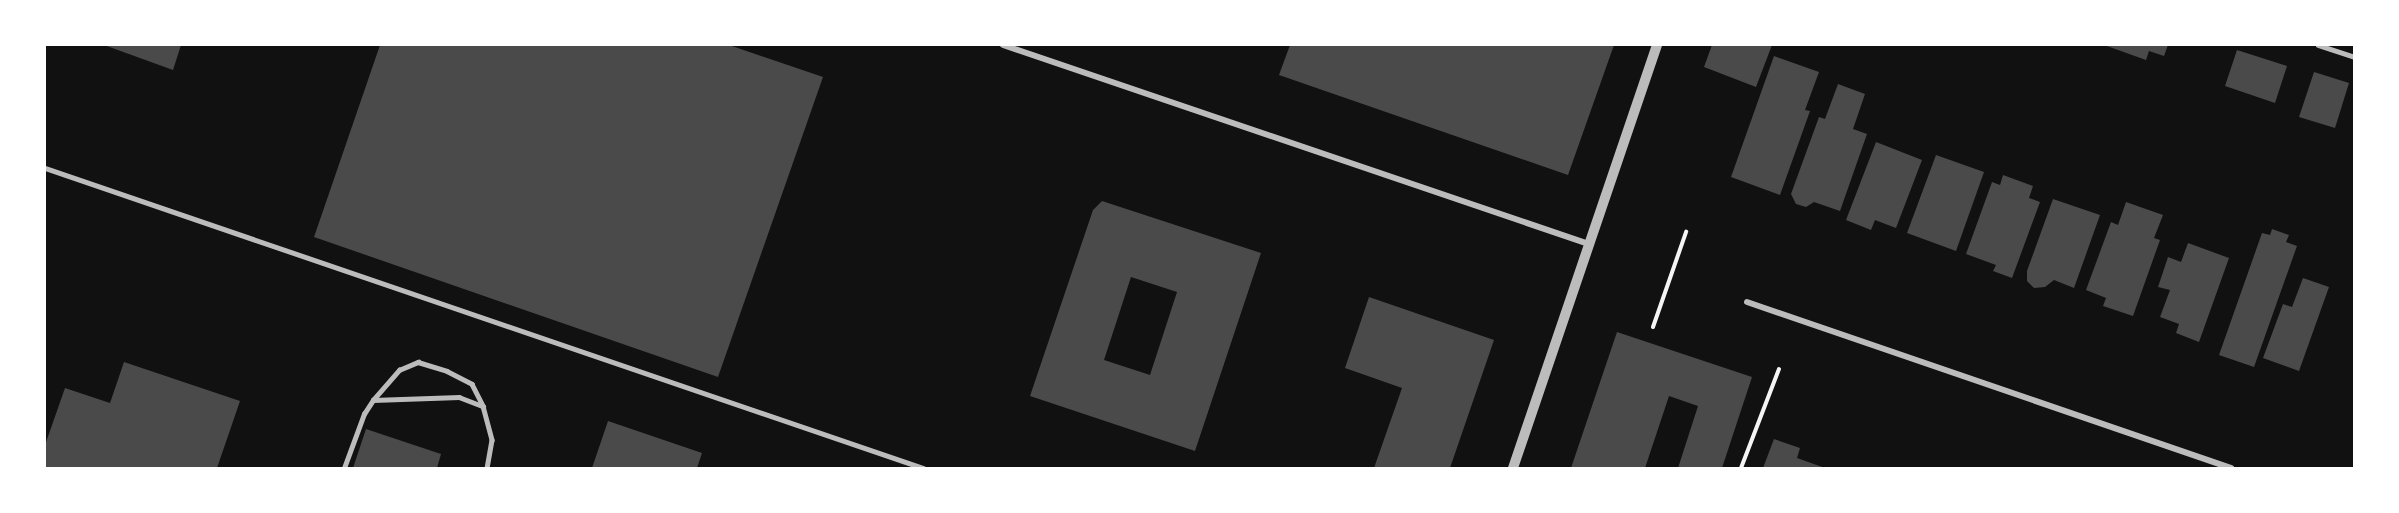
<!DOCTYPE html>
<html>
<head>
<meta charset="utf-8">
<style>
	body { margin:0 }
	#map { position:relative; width:2399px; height:513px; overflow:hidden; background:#111; font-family:Raleway,sans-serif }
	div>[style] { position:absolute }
	.building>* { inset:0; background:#4a4a4a }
	.path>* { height:4px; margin:-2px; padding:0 2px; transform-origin:2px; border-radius:2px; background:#f5f5f5 }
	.service>* { height:4.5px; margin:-2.25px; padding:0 2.25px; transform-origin:2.25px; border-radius:2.25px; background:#bcbcbc }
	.minor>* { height:6px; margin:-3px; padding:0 3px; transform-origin:3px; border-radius:3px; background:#bcbcbc }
	.tertiary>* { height:10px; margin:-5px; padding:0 5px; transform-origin:5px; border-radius:5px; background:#bcbcbc }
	span { translate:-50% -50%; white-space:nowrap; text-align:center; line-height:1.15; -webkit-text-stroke:4.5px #fff; paint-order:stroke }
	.frame { position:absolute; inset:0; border:46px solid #fff; pointer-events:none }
</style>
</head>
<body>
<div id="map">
	<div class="building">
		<div style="clip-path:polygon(104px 45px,181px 45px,173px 70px)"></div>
		<div style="clip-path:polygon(380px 45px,729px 45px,823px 77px,718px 377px,314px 237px)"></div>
		<div style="clip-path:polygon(1290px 45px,1614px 45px,1568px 175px,1279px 75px)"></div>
		<div style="clip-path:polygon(1712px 45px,1772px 45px,1756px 87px,1704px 67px)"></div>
		<div style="clip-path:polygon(2104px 45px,2168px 45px,2164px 56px,2149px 51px,2146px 60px)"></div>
		<div style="clip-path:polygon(2237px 50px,2287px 66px,2275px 103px,2225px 86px)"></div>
		<div style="clip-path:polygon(1774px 56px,1819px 72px,1805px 110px,1810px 111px,1780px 195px,1731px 177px)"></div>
		<div style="clip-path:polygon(2314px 72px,2349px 83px,2335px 128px,2299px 117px)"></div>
		<div style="clip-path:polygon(1838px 84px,1865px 94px,1853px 129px,1867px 134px,1840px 211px,1814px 202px,1806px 207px,1796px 204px,1791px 194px,1819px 117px,1825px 119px)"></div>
		<div style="clip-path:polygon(1876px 142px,1922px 160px,1896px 228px,1875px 220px,1871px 230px,1846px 220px)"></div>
		<div style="clip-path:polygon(1936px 155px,1984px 172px,1956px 251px,1907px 233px)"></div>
		<div style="clip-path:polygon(2003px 175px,2033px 186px,2029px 198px,2040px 202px,2012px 278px,1993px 271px,1996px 265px,1966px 254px,1992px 182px,2000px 185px)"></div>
		<div style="clip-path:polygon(2053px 199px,2100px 215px,2074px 288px,2054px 280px,2045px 287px,2034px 288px,2027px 281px,2027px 271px)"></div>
		<div style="clip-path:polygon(evenodd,1102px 201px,1261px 253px,1195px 451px,1030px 396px,1093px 210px,1102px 201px,1131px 277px,1177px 292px,1150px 375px,1104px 360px,1131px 277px)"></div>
		<div style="clip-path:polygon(2126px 202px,2163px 215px,2154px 238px,2160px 240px,2133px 316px,2103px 306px,2106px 298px,2086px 290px,2111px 222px,2118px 225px)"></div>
		<div style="clip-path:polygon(2272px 229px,2289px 235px,2286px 242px,2297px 246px,2254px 367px,2219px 355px,2262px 233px,2270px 235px)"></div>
		<div style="clip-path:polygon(2188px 243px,2229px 258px,2199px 342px,2176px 333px,2179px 324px,2160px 317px,2170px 290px,2158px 287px,2168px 257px,2181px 262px)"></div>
		<div style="clip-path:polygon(2303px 278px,2329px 287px,2299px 371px,2263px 358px,2283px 304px,2292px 307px)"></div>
		<div style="clip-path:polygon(1369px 297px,1494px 340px,1450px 468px,1374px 468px,1402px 388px,1345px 368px)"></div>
		<div style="clip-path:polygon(1617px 332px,1752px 377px,1722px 468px,1678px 468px,1698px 406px,1669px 396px,1645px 468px,1571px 468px)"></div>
		<div style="clip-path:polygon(124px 362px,240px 401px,217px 468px,45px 468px,45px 445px,65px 388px,110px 403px)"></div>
		<div style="clip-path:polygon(608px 421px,702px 453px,697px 468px,592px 468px)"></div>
		<div style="clip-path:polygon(366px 429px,441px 454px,437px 468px,353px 468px)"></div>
		<div style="clip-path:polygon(1774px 439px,1800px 448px,1797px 458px,1825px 468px,1763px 468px)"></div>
	</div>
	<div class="path">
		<div style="left:1653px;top:327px;width:101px;rotate:-70.8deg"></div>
		<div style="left:1741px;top:468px;width:106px;rotate:-69deg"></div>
	</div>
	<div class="service">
		<div style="left:2318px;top:45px;width:38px;rotate:18deg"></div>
		<div style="left:45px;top:168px;width:928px;rotate:18.86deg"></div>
		<div style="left:373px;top:400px;width:40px;rotate:-49deg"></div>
		<div style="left:399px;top:370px;width:21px;rotate:-23deg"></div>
		<div style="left:418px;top:362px;width:30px;rotate:17deg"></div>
		<div style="left:447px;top:371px;width:28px;rotate:27deg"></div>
		<div style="left:472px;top:384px;width:25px;rotate:63deg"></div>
		<div style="left:344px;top:468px;width:58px;rotate:-69.7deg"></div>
		<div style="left:364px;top:414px;width:17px;rotate:-57deg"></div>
		<div style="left:373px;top:400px;width:86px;rotate:-2deg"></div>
		<div style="left:459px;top:397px;width:26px;rotate:21deg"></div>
		<div style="left:483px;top:406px;width:35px;rotate:75deg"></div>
		<div style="left:492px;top:440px;width:28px;rotate:100deg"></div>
	</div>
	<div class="minor">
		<div style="left:1003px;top:45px;width:619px;rotate:18.76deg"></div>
		<div style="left:1747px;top:302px;width:512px;rotate:18.93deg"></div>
	</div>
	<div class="tertiary">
		<div style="left:1513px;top:468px;width:447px;rotate:-71.2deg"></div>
	</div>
	<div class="frame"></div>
</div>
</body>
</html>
